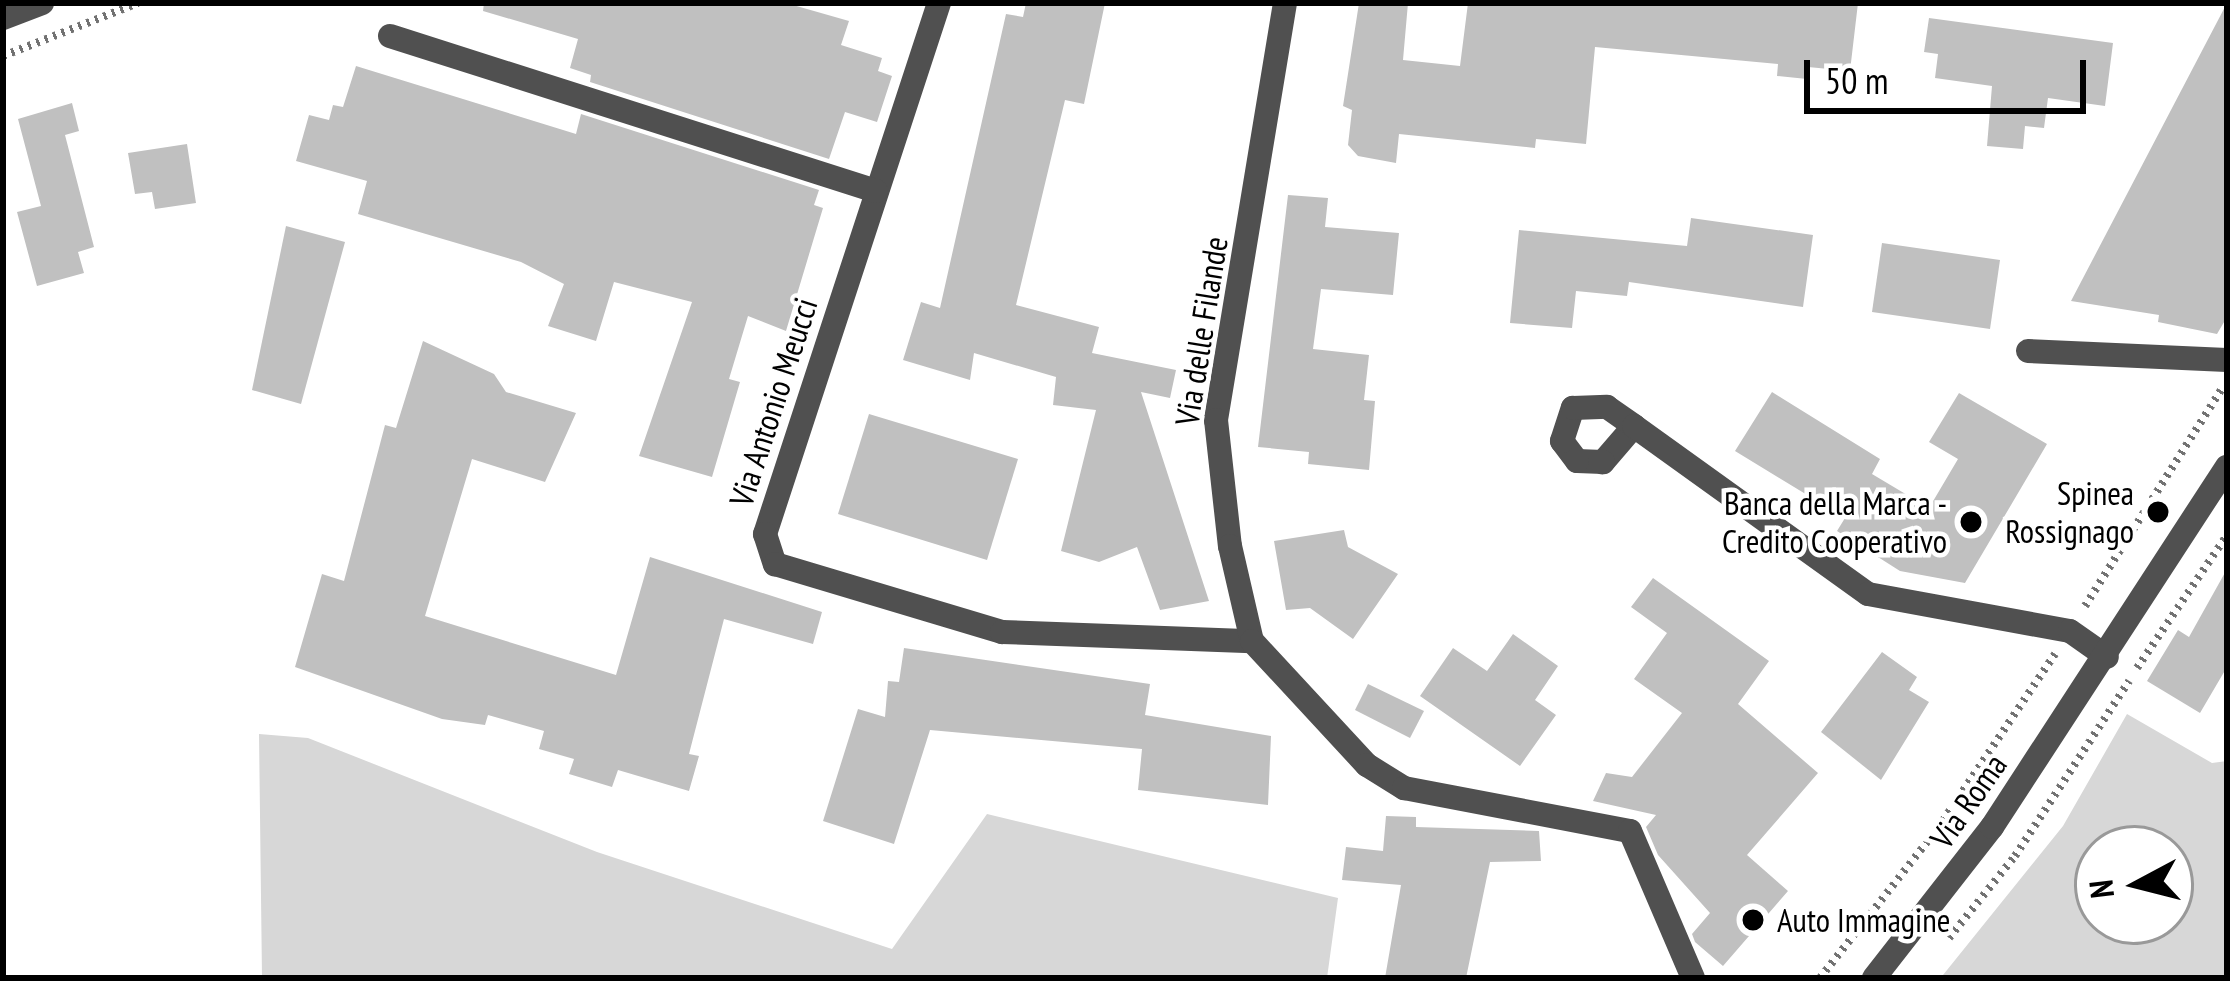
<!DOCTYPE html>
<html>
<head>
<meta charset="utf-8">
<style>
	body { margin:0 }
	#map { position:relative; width:2230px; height:981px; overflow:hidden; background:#fff; font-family:"PT Sans Narrow",sans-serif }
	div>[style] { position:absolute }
	.green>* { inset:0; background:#d7d7d7 }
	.building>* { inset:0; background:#c0c0c0 }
	.path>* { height:8px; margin-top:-4px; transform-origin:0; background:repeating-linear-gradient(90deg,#727272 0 3px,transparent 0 9px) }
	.minor>* { height:24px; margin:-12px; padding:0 12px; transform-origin:12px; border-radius:12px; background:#505050 }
	.tertiary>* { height:24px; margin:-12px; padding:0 12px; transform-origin:12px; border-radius:12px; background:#505050 }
	.dots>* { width:33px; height:33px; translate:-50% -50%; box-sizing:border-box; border:6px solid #fff; border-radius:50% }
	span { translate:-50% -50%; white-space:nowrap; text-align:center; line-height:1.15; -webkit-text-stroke:9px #fff; paint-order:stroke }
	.street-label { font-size:33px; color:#000 }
	.poi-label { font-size:33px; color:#000 }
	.right { translate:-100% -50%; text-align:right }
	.left { translate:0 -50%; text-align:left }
	.frame { position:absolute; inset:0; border:6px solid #000; pointer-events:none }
	.north { position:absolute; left:2074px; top:825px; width:120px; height:120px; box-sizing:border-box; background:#fff; border:3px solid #999; border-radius:50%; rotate:263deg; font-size:33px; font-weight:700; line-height:48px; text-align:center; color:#000 }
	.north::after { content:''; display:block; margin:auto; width:42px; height:54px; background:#000; clip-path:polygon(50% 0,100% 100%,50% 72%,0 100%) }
	.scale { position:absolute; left:1804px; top:60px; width:282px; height:54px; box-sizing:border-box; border:6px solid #000; border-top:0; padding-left:15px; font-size:36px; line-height:42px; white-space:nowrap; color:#000; -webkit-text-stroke:9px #fff; paint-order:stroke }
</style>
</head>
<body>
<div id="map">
	<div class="green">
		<div style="clip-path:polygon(evenodd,2127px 714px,2212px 763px,2227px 761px,2227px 978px,1943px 975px,2063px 826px,2127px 714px,2098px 849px,2170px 849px,2170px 921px,2098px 921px,2098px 849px)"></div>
		<div style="clip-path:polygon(259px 734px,308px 738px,597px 852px,892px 949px,987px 814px,1338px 898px,1327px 978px,262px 978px)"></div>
	</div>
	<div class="building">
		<div style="clip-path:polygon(484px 3px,786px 3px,849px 21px,841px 45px,882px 58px,878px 71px,892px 76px,877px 122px,845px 112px,829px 159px,590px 82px,591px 75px,570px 68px,578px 39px,483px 11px)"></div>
		<div style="clip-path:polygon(1026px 3px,1105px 3px,1084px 104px,1065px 100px,1016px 305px,1099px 327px,1092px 353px,1176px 370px,1170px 398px,1141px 392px,1209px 601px,1160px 610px,1137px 547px,1099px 562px,1061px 551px,1096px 410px,1053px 405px,1056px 377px,974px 353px,970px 380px,903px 360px,921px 302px,940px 308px,1006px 14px,1023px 17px)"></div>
		<div style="clip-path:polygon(1359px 3px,1408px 3px,1403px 60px,1460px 66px,1468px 3px,1858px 3px,1850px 71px,1808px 67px,1807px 79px,1777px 76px,1778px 64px,1595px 47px,1586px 144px,1536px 139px,1535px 148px,1399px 134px,1396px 163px,1358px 156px,1348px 145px,1352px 110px,1343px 106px)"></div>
		<div style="clip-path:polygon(2227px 3px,2227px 317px,2217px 334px,2158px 322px,2159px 315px,2071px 301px)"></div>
		<div style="clip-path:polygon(1929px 18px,2113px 43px,2105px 106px,2048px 98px,2044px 128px,2025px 126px,2023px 149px,1987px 146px,1992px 86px,1935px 78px,1938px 54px,1924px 52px)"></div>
		<div style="clip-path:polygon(356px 66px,576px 134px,581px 114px,819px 190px,814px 205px,823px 208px,786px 331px,748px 316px,729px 379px,740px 382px,712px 477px,639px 456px,692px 302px,614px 282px,596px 341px,548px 326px,564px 284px,521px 262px,358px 214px,367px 181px,296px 161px,309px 115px,329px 120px,333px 105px,343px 107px)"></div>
		<div style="clip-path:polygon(72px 103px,79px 131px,65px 135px,94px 247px,78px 252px,84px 273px,37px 286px,17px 212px,41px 206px,18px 119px)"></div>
		<div style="clip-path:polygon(187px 144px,196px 203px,155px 209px,152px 192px,135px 194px,128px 153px)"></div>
		<div style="clip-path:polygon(1288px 195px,1328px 198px,1325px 227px,1399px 233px,1393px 295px,1321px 289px,1313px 349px,1369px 355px,1364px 400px,1375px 401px,1369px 470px,1308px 464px,1309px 452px,1258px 447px)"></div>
		<div style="clip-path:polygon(1691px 218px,1813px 235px,1803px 307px,1629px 282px,1627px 296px,1576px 291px,1572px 328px,1510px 323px,1519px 230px,1687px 246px)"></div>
		<div style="clip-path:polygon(286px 226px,345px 242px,301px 404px,252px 390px)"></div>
		<div style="clip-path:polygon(1882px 243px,2000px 260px,1990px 329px,1872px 312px)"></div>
		<div style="clip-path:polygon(423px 341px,494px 374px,506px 392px,576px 413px,545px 482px,472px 459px,425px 616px,616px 675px,650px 557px,822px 612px,813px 644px,724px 619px,689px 754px,699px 756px,689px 791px,618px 770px,612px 787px,569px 774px,574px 759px,539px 749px,544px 731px,488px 715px,485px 725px,442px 719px,295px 667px,322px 574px,344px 581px,385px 425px,396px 428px)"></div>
		<div style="clip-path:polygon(1772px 392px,1880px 459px,1872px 474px,1929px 508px,1958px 459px,1929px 442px,1959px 393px,2047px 444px,1965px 583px,1900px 571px,1837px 531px,1845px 518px,1735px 451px)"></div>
		<div style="clip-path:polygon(869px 414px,1018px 459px,987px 560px,838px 514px)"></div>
		<div style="clip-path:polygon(1344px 530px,1348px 547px,1398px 574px,1353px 639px,1310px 608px,1286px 610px,1274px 541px)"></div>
		<div style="clip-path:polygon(2227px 569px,2227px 667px,2200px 713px,2147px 681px,2178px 630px,2189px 637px)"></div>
		<div style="clip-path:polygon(1653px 578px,1769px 661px,1738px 704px,1818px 773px,1747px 855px,1788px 891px,1723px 966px,1695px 942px,1692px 934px,1710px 913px,1658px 855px,1646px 827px,1656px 815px,1593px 801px,1606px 773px,1632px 777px,1682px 713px,1634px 679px,1667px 633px,1631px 607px)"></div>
		<div style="clip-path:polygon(1513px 634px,1558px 666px,1535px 700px,1556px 715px,1520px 766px,1420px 696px,1453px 648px,1487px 671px)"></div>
		<div style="clip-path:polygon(904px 648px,1150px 684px,1145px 715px,1271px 736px,1268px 805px,1138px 790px,1142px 749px,930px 730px,894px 844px,823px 821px,858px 709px,885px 717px,888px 681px,899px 682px)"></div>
		<div style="clip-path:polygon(1882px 652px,1917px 677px,1909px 690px,1929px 702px,1881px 780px,1821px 732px)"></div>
		<div style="clip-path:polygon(1368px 684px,1424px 711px,1410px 738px,1355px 710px)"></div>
		<div style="clip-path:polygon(1386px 816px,1416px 817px,1416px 827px,1539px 831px,1541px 861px,1490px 862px,1466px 978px,1385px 978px,1401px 885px,1342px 880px,1346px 847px,1383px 851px)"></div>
	</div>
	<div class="path">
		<div style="left:3px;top:56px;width:145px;rotate:-21.4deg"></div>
		<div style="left:2085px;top:606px;width:255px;rotate:-57.8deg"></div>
		<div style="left:2137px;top:668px;width:161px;rotate:-55.9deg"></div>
		<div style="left:1949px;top:938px;width:105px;rotate:-51.2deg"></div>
		<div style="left:2015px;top:856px;width:209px;rotate:-56.9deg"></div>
		<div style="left:1820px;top:978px;width:191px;rotate:-51.8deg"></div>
		<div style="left:1938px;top:828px;width:210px;rotate:-56.1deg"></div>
	</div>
	<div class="minor">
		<div style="left:939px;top:3px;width:559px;rotate:108.14deg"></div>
		<div style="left:765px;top:534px;width:32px;rotate:72deg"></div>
		<div style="left:775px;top:564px;width:237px;rotate:16.7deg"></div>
		<div style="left:1002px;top:632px;width:250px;rotate:2.1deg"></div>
		<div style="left:1285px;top:3px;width:423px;rotate:99.4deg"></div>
		<div style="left:1216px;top:420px;width:127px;rotate:83.7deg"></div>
		<div style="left:1230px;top:546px;width:98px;rotate:77deg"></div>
		<div style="left:1252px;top:641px;width:169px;rotate:47.2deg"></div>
		<div style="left:1367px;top:765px;width:44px;rotate:31.9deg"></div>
		<div style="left:1404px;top:788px;width:230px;rotate:10.8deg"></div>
		<div style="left:1630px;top:831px;width:160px;rotate:66.8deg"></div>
		<div style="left:390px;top:36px;width:510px;rotate:17.69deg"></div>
		<div style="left:2028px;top:351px;width:199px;rotate:2.6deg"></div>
		<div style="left:1634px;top:426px;width:48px;rotate:130.7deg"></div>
		<div style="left:1603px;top:462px;width:26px;rotate:-178deg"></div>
		<div style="left:1577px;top:461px;width:25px;rotate:-127deg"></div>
		<div style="left:1562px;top:441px;width:35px;rotate:-72deg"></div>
		<div style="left:1573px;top:408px;width:34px;rotate:-2deg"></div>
		<div style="left:1607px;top:407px;width:33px;rotate:35deg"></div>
		<div style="left:1634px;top:426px;width:288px;rotate:35.7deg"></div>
		<div style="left:1868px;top:594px;width:205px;rotate:10.4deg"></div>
		<div style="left:2070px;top:631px;width:45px;rotate:35.1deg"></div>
	</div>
	<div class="tertiary">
		<div style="left:3px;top:18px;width:42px;rotate:-21deg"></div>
		<div style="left:1874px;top:978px;width:192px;rotate:-52deg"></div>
		<div style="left:1992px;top:827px;width:430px;rotate:-56.9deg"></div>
	</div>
	<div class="dots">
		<div style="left:2158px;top:512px;background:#000"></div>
		<div style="left:1971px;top:522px;background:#000"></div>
		<div style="left:1753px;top:920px;background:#000"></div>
	</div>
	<div class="street-label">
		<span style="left:1201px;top:331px;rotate:-81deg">Via delle Filande</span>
		<span style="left:773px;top:402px;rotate:-72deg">Via Antonio Meucci</span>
		<span style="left:1968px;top:801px;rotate:-55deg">Via Roma</span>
	</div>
	<div class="poi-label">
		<span class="right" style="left:2134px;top:512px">Spinea<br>Rossignago</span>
		<span class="right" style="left:1947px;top:522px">Banca della Marca -<br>Credito Cooperativo</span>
		<span class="left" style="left:1777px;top:920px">Auto Immagine</span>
	</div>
	<div class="frame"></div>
	<div class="north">N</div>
	<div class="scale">50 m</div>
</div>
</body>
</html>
